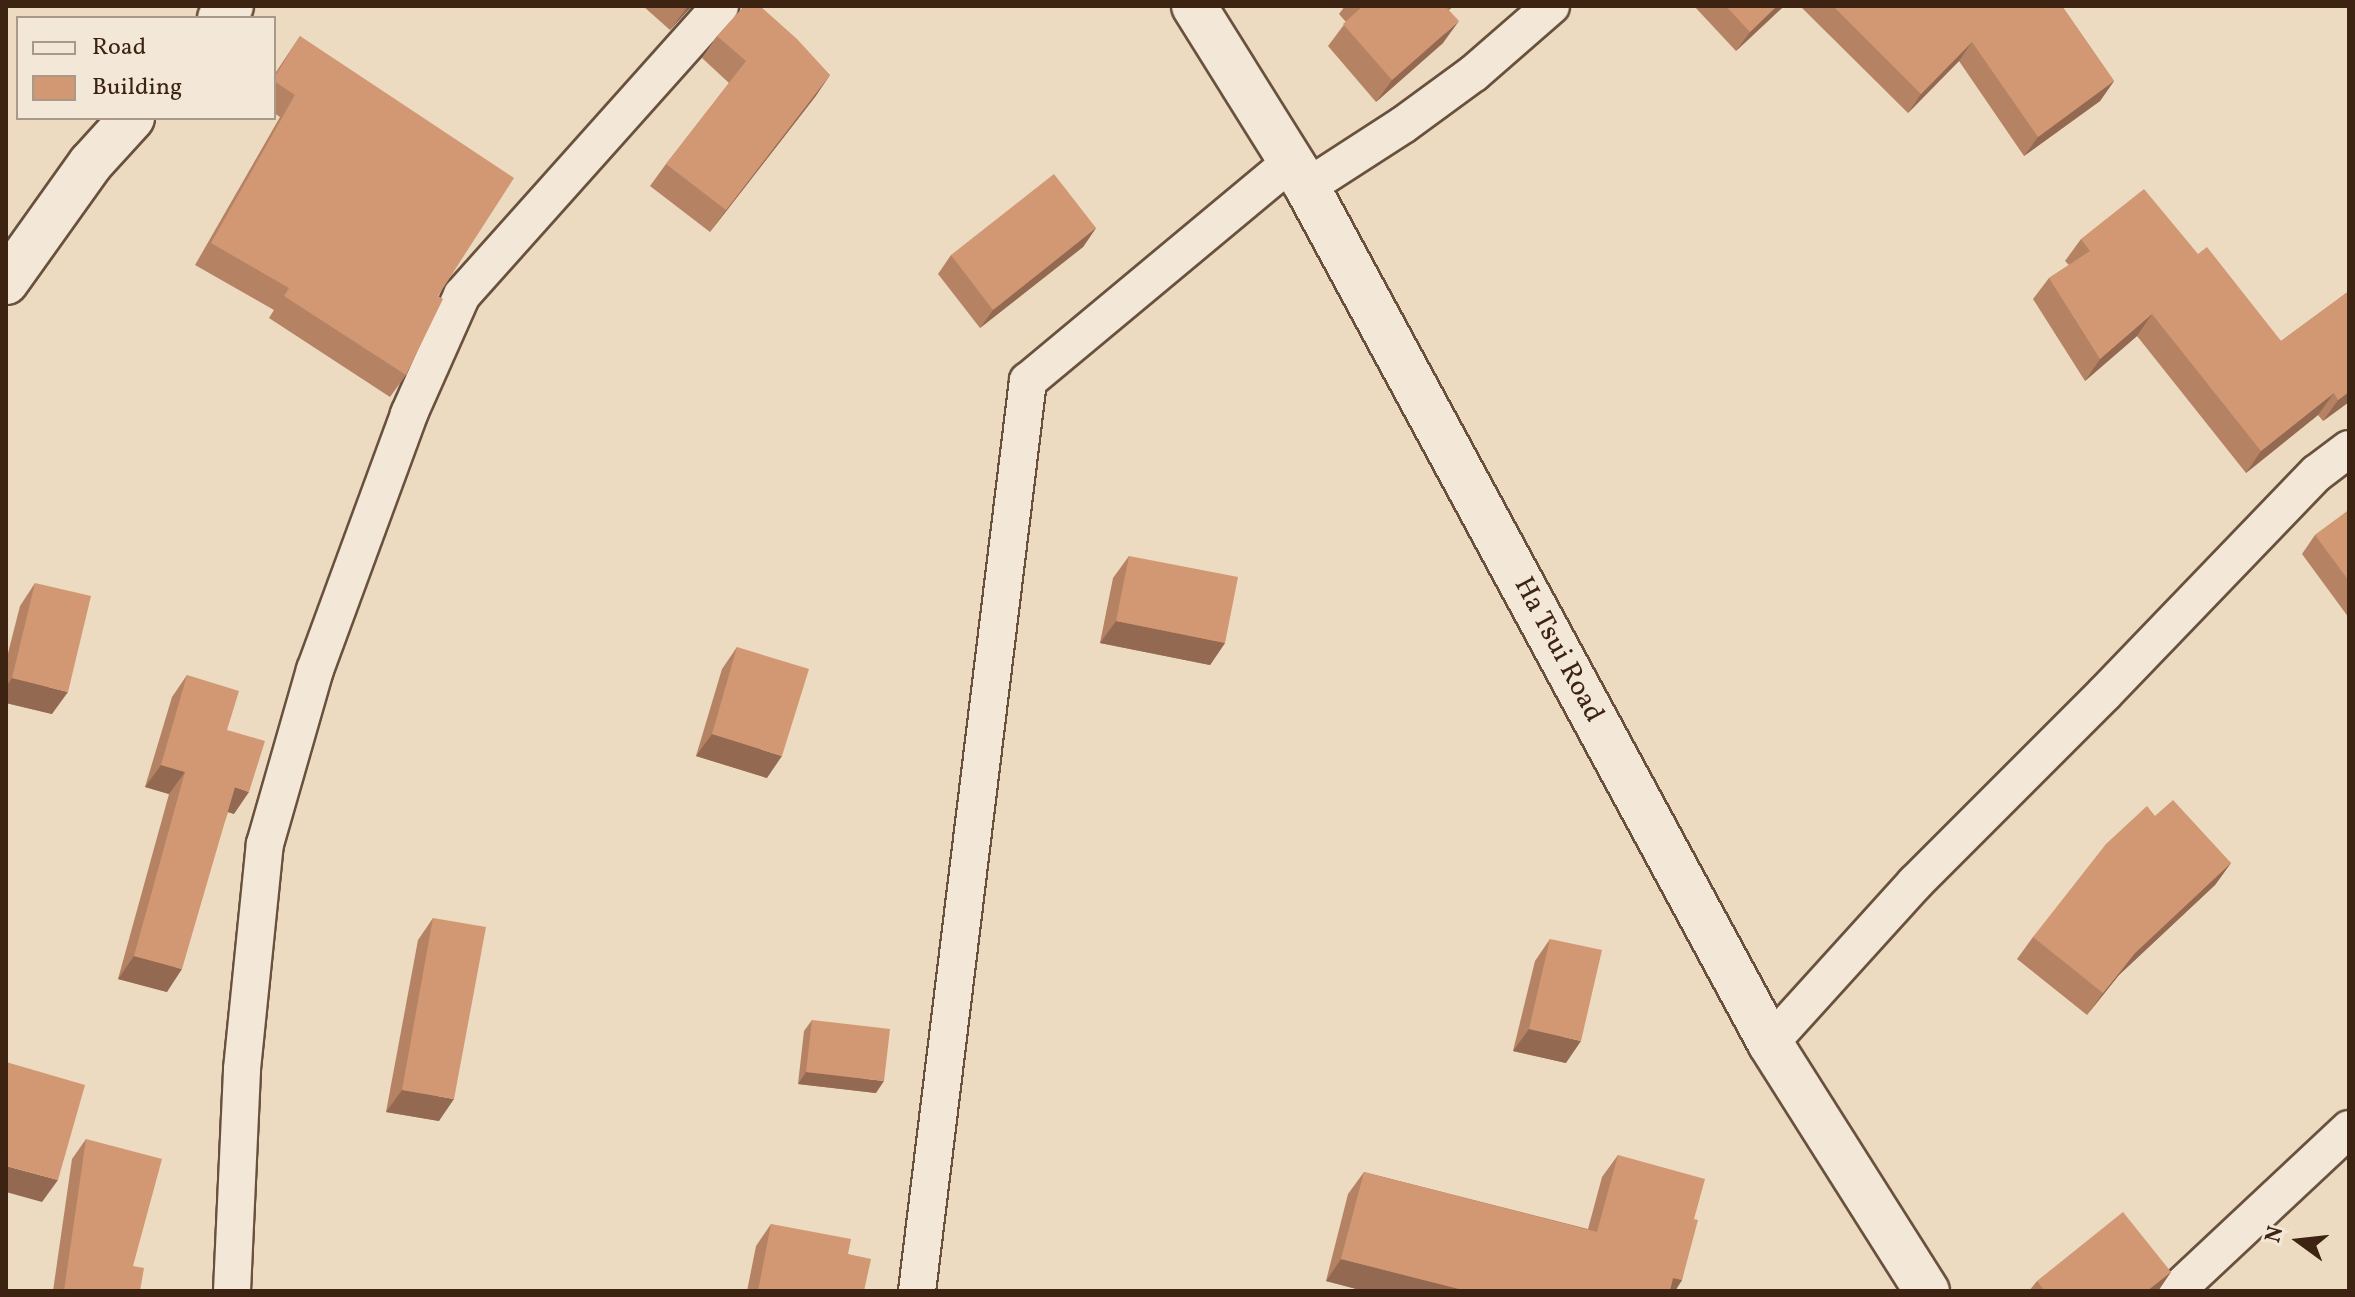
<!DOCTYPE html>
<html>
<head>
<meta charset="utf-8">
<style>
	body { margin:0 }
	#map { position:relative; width:2355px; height:1297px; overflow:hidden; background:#ecdac1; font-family:Vollkorn,serif }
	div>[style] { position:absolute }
	.roads { filter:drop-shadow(2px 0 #69513e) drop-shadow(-2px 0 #69513e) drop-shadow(0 2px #69513e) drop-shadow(0 -2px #69513e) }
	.lane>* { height:36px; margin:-18px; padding:0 18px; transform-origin:18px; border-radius:18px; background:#f3e7d7 }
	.street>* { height:44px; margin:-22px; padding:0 22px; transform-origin:22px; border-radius:22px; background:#f3e7d7 }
	.secondary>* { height:44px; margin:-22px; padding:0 22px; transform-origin:22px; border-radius:22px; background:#f3e7d7 }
	.wall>* { inset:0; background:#b58364 }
	.shaded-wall>* { inset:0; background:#936a51 }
	.building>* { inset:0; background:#d29874 }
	span { translate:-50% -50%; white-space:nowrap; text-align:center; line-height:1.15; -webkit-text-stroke:6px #f3e7d7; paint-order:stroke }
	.street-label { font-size:28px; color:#3d2312 }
	.frame { position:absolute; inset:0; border:8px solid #3d2312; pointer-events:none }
	.legend { position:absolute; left:16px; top:16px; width:260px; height:104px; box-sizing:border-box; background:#f3e7d7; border:2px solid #a98; margin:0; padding:10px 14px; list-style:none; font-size:24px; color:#3d2312 }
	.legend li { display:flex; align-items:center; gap:16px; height:40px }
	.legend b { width:40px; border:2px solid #a98 }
	.north { position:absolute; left:2259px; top:1201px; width:80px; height:80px; -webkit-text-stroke:6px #f3e7d7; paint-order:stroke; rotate:285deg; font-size:22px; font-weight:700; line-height:32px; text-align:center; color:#3d2312 }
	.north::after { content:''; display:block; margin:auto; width:28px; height:36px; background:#3d2312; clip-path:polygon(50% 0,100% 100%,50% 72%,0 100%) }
</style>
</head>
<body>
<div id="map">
	<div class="roads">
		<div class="lane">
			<div style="left:1307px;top:187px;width:114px;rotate:-32.9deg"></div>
			<div style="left:1403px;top:125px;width:88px;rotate:-36.2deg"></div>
			<div style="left:1474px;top:73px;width:102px;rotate:-41deg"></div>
			<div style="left:1770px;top:1043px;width:216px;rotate:-47.8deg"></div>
			<div style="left:1915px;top:883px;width:267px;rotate:-45deg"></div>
			<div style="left:2104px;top:694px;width:307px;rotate:-46.1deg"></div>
			<div style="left:2317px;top:473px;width:40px;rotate:-37deg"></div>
			<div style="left:232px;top:1291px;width:222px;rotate:-87.4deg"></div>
			<div style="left:242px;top:1069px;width:226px;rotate:-84.2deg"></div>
			<div style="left:265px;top:844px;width:181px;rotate:-74deg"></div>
			<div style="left:315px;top:670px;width:273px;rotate:-69.8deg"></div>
			<div style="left:409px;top:414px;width:130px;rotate:-66deg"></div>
			<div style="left:462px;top:295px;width:387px;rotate:-48.2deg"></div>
			<div style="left:917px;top:1291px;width:917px;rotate:-83.05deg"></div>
			<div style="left:1028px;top:381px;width:342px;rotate:-39.8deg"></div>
			<div style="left:2176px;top:1291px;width:237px;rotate:-43.1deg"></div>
		</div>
		<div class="street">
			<div style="left:220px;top:18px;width:16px;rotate:-47deg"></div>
			<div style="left:6px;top:282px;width:146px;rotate:-54.5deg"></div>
			<div style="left:91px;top:163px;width:61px;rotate:-47.7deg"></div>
		</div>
		<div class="secondary">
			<div style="left:1194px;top:6px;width:213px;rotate:58deg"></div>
			<div style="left:1307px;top:187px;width:973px;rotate:61.59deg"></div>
			<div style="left:1770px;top:1043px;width:294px;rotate:57.7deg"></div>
		</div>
	</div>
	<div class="wall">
		<div style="clip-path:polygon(643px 6px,692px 6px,670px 30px)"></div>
		<div style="clip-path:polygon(1345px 6px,1454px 6px,1449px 10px,1443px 43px,1376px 102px,1328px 46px,1346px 22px,1339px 14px)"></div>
		<div style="clip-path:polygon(1694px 6px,1784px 6px,1736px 51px)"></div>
		<div style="clip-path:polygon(1800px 6px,2062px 6px,2114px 81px,2100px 101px,2024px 156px,1959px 61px,1908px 113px)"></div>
		<div style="clip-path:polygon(300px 36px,438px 296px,406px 375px,390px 397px,269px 318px,274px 310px,195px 265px,280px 117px,274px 113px,274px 75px)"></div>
		<div style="clip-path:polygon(717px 36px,830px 75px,815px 97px,710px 232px,650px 186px,666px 164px,729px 83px,702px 58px)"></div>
		<div style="clip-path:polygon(1096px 228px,1083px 247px,980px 328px,938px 274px,951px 255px)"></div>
		<div style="clip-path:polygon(2081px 239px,2198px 254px,2281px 341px,2349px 291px,2349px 402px,2323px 421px,2318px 415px,2246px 473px,2137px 336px,2085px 381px,2033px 299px,2049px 278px,2069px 265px,2065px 261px)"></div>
		<div style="clip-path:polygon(2349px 510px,2349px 618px,2302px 554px,2315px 535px)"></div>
		<div style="clip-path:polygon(1129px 556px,1225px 643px,1210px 665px,1100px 643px,1113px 578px)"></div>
		<div style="clip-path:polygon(35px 583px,52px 714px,6px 703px,6px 661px,20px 606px)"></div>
		<div style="clip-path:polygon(737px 647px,767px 778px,696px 756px,722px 669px)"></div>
		<div style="clip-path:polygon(187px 675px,227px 730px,234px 814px,228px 812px,167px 992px,118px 979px,169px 794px,145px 787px,172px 697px)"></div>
		<div style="clip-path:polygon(2155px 816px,2231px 863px,2215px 885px,2119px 975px,2087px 1015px,2017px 959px,2033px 937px)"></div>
		<div style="clip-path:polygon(433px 918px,439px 1121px,386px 1112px,418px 940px)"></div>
		<div style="clip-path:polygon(1550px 939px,1566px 1063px,1513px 1051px,1535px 961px)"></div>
		<div style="clip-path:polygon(812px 1020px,876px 1093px,798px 1084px,804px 1031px)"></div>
		<div style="clip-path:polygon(86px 1139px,133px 1266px,140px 1291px,53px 1291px,72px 1159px)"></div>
		<div style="clip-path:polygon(1618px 1155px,1694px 1219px,1682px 1280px,1675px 1291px,1364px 1291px,1326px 1281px,1348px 1194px,1364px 1172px,1588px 1229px,1602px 1177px)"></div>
		<div style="clip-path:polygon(771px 1224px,848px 1254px,864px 1291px,747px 1291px,756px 1246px)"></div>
		<div style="clip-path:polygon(2171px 1272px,2158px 1291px,2029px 1291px,2037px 1281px)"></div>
	</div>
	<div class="shaded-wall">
		<div style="clip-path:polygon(688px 6px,692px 6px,670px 30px)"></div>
		<div style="clip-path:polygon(1777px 6px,1784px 6px,1736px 51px,1750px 32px)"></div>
		<div style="clip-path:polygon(1459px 21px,1443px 43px,1376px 102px,1392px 80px)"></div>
		<div style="clip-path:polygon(1972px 42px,1959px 61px,1908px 113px,1921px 94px)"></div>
		<div style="clip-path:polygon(830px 75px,815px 97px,710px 232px,726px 210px)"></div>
		<div style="clip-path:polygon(2114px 81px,2100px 101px,2024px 156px,2038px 137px)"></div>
		<div style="clip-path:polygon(1096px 228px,1083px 247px,980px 328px,993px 310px)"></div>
		<div style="clip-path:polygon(2152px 314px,2137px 336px,2085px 381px,2100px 359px)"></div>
		<div style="clip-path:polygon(2349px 392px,2349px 402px,2323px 421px,2338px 400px)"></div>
		<div style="clip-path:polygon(2334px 393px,2318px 415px,2246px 473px,2261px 451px)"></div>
		<div style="clip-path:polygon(1116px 621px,1225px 643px,1210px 665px,1100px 643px)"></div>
		<div style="clip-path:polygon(12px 678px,68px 692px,52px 714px,6px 703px,6px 687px)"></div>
		<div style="clip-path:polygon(712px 734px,782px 756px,767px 778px,696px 756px)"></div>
		<div style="clip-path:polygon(161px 765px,185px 772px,169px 794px,145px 787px)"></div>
		<div style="clip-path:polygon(235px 787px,249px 792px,234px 814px,219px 809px)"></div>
		<div style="clip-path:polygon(2231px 863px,2215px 885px,2119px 975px,2087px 1015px,2103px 993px,2135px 953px)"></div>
		<div style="clip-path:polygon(134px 956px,182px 969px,167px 992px,118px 979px)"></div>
		<div style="clip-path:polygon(1529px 1029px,1581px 1041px,1566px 1063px,1513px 1051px)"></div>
		<div style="clip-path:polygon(806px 1072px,884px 1081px,876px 1093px,798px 1084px)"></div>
		<div style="clip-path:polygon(402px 1090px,454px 1099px,439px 1121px,386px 1112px)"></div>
		<div style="clip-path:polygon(6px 1166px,58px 1180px,42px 1202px,6px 1192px)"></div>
		<div style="clip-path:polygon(1341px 1259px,1467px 1291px,1364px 1291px,1326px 1281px)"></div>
		<div style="clip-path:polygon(2171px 1272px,2158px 1291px,2147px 1291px)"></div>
		<div style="clip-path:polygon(1673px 1278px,1682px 1280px,1675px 1291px,1663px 1291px)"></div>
	</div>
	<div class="building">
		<div style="clip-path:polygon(744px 6px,760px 6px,797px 39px,830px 75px,726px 210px,666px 164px,746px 61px,717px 36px)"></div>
		<div style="clip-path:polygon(1363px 6px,1445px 6px,1459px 21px,1392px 80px,1343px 24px)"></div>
		<div style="clip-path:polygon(1726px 6px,1777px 6px,1750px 32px)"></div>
		<div style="clip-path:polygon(1833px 6px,2062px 6px,2114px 81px,2038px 137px,1972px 42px,1921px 94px)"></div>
		<div style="clip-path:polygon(300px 36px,514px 178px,438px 296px,443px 299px,406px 375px,284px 296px,289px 288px,211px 243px,295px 95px,274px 81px,274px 78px)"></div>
		<div style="clip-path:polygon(1054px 174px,1096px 228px,993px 310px,951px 255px)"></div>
		<div style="clip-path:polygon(2144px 189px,2198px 254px,2207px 247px,2281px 341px,2349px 291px,2349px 392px,2338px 400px,2334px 393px,2261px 451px,2152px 314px,2100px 359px,2049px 278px,2090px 251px,2081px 239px)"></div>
		<div style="clip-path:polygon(2349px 510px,2349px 581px,2315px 535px)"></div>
		<div style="clip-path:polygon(1129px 556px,1238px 577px,1225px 643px,1116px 621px)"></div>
		<div style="clip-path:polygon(35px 583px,91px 596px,68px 692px,12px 678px)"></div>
		<div style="clip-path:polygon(737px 647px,809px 669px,782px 756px,712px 734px)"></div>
		<div style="clip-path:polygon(187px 675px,239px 691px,227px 730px,265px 741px,249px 792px,235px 787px,182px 969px,134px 956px,185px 772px,161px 765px)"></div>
		<div style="clip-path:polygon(2173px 800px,2231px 863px,2135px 953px,2103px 993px,2033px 937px,2106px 844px,2147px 806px,2155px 816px)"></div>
		<div style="clip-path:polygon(433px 918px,486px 927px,454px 1099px,402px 1090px)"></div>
		<div style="clip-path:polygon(1550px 939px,1602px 950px,1581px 1041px,1529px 1029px)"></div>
		<div style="clip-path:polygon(812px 1020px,890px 1029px,884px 1081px,806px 1072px)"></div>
		<div style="clip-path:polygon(6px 1062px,85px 1085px,58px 1180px,6px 1166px)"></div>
		<div style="clip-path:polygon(86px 1139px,162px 1159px,133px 1266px,144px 1268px,140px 1291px,64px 1291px)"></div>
		<div style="clip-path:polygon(1618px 1155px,1705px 1179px,1694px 1219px,1698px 1220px,1682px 1280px,1673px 1278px,1670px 1291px,1467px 1291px,1341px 1259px,1364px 1172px,1597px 1232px)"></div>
		<div style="clip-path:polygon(2123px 1212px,2171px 1272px,2147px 1291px,2045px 1291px,2037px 1281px)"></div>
		<div style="clip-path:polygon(771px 1224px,851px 1239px,848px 1254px,871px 1259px,864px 1291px,758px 1291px)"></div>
	</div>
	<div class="street-label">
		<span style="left:1558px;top:650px;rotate:62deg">Ha Tsui Road</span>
	</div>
	<div class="frame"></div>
	<ul class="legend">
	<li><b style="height:10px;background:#f3e7d7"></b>Road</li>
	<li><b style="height:22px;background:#d29874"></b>Building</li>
	</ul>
	<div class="north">N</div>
</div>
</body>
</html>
